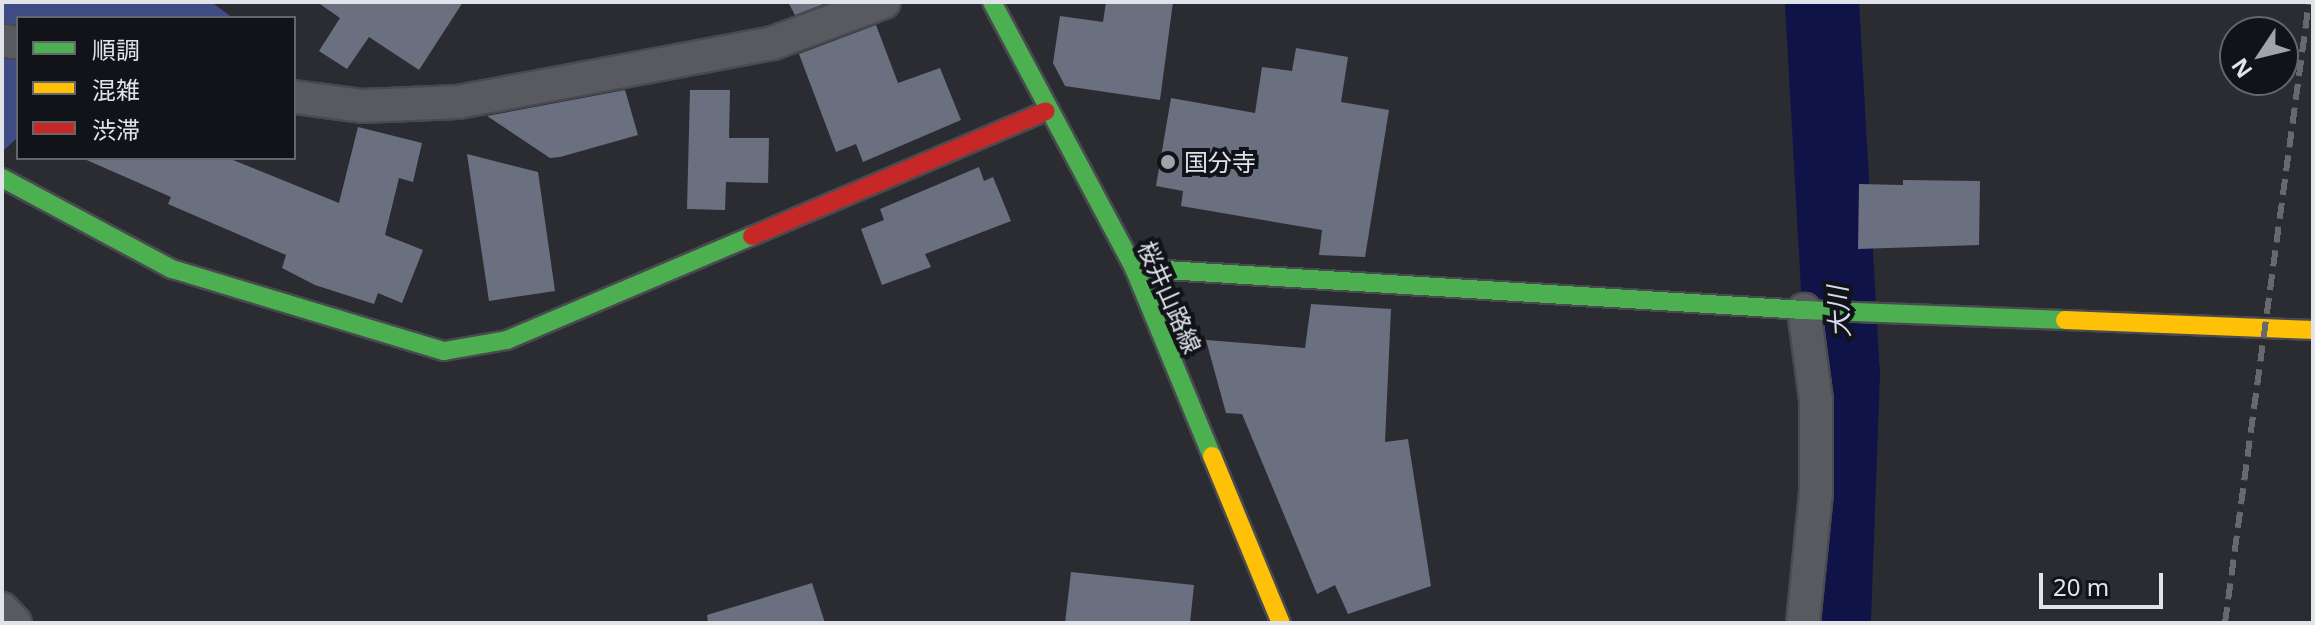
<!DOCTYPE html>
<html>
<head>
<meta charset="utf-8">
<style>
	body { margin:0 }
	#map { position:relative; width:2315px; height:625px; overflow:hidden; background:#2a2c32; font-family:"Noto Sans","Noto Sans JP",sans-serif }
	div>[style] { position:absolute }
	.forest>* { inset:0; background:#3f4d84 }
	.river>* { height:74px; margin:-37px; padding:0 37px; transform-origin:37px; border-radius:37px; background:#0f1348 }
	.building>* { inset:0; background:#6b7081 }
	.roads { filter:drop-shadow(2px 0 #494a50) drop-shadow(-2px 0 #494a50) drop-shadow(0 2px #494a50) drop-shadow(0 -2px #494a50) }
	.street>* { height:32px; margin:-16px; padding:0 16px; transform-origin:16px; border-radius:16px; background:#595a5f }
	.fast>* { height:18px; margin:-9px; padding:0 9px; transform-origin:9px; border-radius:9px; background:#4caf50 }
	.slow>* { height:18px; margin:-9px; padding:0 9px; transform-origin:9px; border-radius:9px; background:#ffc107 }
	.jam>* { height:18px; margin:-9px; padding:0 9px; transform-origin:9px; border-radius:9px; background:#c62828 }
	.rail>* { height:6px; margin-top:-3px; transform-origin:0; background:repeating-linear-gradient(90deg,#68696e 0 16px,transparent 0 24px) }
	.dots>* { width:22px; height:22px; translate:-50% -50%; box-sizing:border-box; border:4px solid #111318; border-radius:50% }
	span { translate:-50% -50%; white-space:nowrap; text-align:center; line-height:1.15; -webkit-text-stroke:8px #111318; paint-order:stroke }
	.poi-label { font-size:24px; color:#e1e3eb }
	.left { translate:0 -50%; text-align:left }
	.street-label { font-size:24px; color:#e1e3eb }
	.water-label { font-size:26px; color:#d5dbee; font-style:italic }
	.frame { position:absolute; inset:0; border:4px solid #e1e3eb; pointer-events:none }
	.legend { position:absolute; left:16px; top:16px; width:280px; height:144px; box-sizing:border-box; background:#111318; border:2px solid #64666c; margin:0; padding:10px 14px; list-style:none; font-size:24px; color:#e1e3eb }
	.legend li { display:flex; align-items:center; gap:16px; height:40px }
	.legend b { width:40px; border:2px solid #64666c }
	.north { position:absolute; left:2219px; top:16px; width:80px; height:80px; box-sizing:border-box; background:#111318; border:2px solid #64666c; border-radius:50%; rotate:235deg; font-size:22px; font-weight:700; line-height:32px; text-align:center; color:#e1e3eb }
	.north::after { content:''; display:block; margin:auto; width:28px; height:36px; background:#a1a3aa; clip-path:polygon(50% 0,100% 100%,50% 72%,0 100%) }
	.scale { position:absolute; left:2039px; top:573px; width:124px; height:36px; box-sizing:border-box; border:4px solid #e1e3eb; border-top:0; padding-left:10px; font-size:24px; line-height:28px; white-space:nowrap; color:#e1e3eb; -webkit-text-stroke:6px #111318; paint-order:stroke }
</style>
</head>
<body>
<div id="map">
	<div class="forest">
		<div style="clip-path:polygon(2px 2px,211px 2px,233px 18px,18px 18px,18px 137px,2px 152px)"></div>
	</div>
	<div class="river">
		<div style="left:1822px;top:2px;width:372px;rotate:86.8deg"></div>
		<div style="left:1843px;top:373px;width:250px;rotate:92.1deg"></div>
	</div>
	<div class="building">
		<div style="clip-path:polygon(317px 2px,463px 2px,419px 70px,369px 37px,347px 69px,319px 51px,340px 18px)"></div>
		<div style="clip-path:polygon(788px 2px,829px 2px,795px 15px)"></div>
		<div style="clip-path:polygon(1106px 2px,1173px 2px,1160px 100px,1065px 86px,1053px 63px,1060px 16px,1103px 22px)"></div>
		<div style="clip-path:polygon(876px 25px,898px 83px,940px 68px,961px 120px,863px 162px,856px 144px,836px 152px,799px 54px)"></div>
		<div style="clip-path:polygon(1296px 48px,1348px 57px,1341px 102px,1389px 110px,1365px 257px,1319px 255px,1322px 230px,1181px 206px,1183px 191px,1156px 186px,1171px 98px,1255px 113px,1262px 67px,1292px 71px)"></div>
		<div style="clip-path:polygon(625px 90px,638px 135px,560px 157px,550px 158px,487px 116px)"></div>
		<div style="clip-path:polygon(690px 90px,730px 90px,729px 138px,769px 138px,768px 183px,726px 182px,725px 210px,687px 209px)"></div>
		<div style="clip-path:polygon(358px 127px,422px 143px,413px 182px,399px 178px,385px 235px,423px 250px,402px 303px,378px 293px,374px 304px,315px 285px,282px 268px,286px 255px,168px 204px,171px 197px,82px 158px,228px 158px,339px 203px)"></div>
		<div style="clip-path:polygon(467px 154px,538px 172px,555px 291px,489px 301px)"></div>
		<div style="clip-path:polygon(979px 167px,984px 181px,993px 177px,1011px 221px,925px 254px,931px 267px,882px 285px,861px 229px,884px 220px,880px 209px)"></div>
		<div style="clip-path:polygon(1903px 180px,1980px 181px,1979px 245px,1858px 249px,1859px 184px,1903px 185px)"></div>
		<div style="clip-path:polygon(1311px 304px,1391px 309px,1385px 442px,1408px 439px,1431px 586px,1348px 614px,1335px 585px,1317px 594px,1242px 414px,1226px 413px,1206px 340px,1305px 348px)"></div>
		<div style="clip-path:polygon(1071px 572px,1194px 585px,1190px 623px,1065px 623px)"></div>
		<div style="clip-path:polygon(812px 583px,825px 623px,708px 623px,707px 615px)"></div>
	</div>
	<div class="roads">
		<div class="street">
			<div style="left:2px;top:41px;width:16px;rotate:4deg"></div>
			<div style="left:294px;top:97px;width:70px;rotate:7.4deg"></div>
			<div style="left:363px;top:106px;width:95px;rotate:-2.4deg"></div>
			<div style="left:458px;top:102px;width:320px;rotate:-10.6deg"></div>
			<div style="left:773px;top:43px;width:118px;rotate:-20.3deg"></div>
			<div style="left:2px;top:609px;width:19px;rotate:47deg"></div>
			<div style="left:1803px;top:623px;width:131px;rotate:-84.3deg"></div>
			<div style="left:1816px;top:493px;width:93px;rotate:-90deg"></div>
			<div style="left:1816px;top:400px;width:91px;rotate:-97.6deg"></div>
		</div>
		<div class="fast">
			<div style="left:992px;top:2px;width:302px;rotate:61.9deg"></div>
			<div style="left:1134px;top:268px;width:204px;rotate:67.5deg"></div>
			<div style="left:2px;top:178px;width:193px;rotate:28.2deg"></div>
			<div style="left:172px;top:269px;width:284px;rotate:16.8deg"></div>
			<div style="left:444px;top:351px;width:64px;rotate:-9.9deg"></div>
			<div style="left:507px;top:340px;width:266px;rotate:-23deg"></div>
			<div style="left:1134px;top:268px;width:671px;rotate:3.59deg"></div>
			<div style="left:1804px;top:310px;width:261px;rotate:2.2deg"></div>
		</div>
		<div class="slow">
			<div style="left:2065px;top:320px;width:248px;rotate:2.3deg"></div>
			<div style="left:1212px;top:456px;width:181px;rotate:67.6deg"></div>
		</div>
		<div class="jam">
			<div style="left:752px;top:236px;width:319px;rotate:-23deg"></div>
		</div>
	</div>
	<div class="rail">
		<div style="left:2225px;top:623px;width:627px;rotate:-82.3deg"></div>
	</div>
	<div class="dots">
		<div style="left:1168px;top:162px;background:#a1a3aa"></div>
	</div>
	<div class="poi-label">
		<span class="left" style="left:1184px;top:162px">国分寺</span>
	</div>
	<div class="street-label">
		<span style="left:1170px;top:297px;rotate:66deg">桜井山路線</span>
	</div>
	<div class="water-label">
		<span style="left:1839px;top:312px;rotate:-93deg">大川</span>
	</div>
	<div class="frame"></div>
	<ul class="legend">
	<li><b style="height:10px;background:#4caf50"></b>順調</li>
	<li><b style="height:10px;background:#ffc107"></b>混雑</li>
	<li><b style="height:10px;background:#c62828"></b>渋滞</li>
	</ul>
	<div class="north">N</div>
	<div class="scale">20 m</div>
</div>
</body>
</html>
